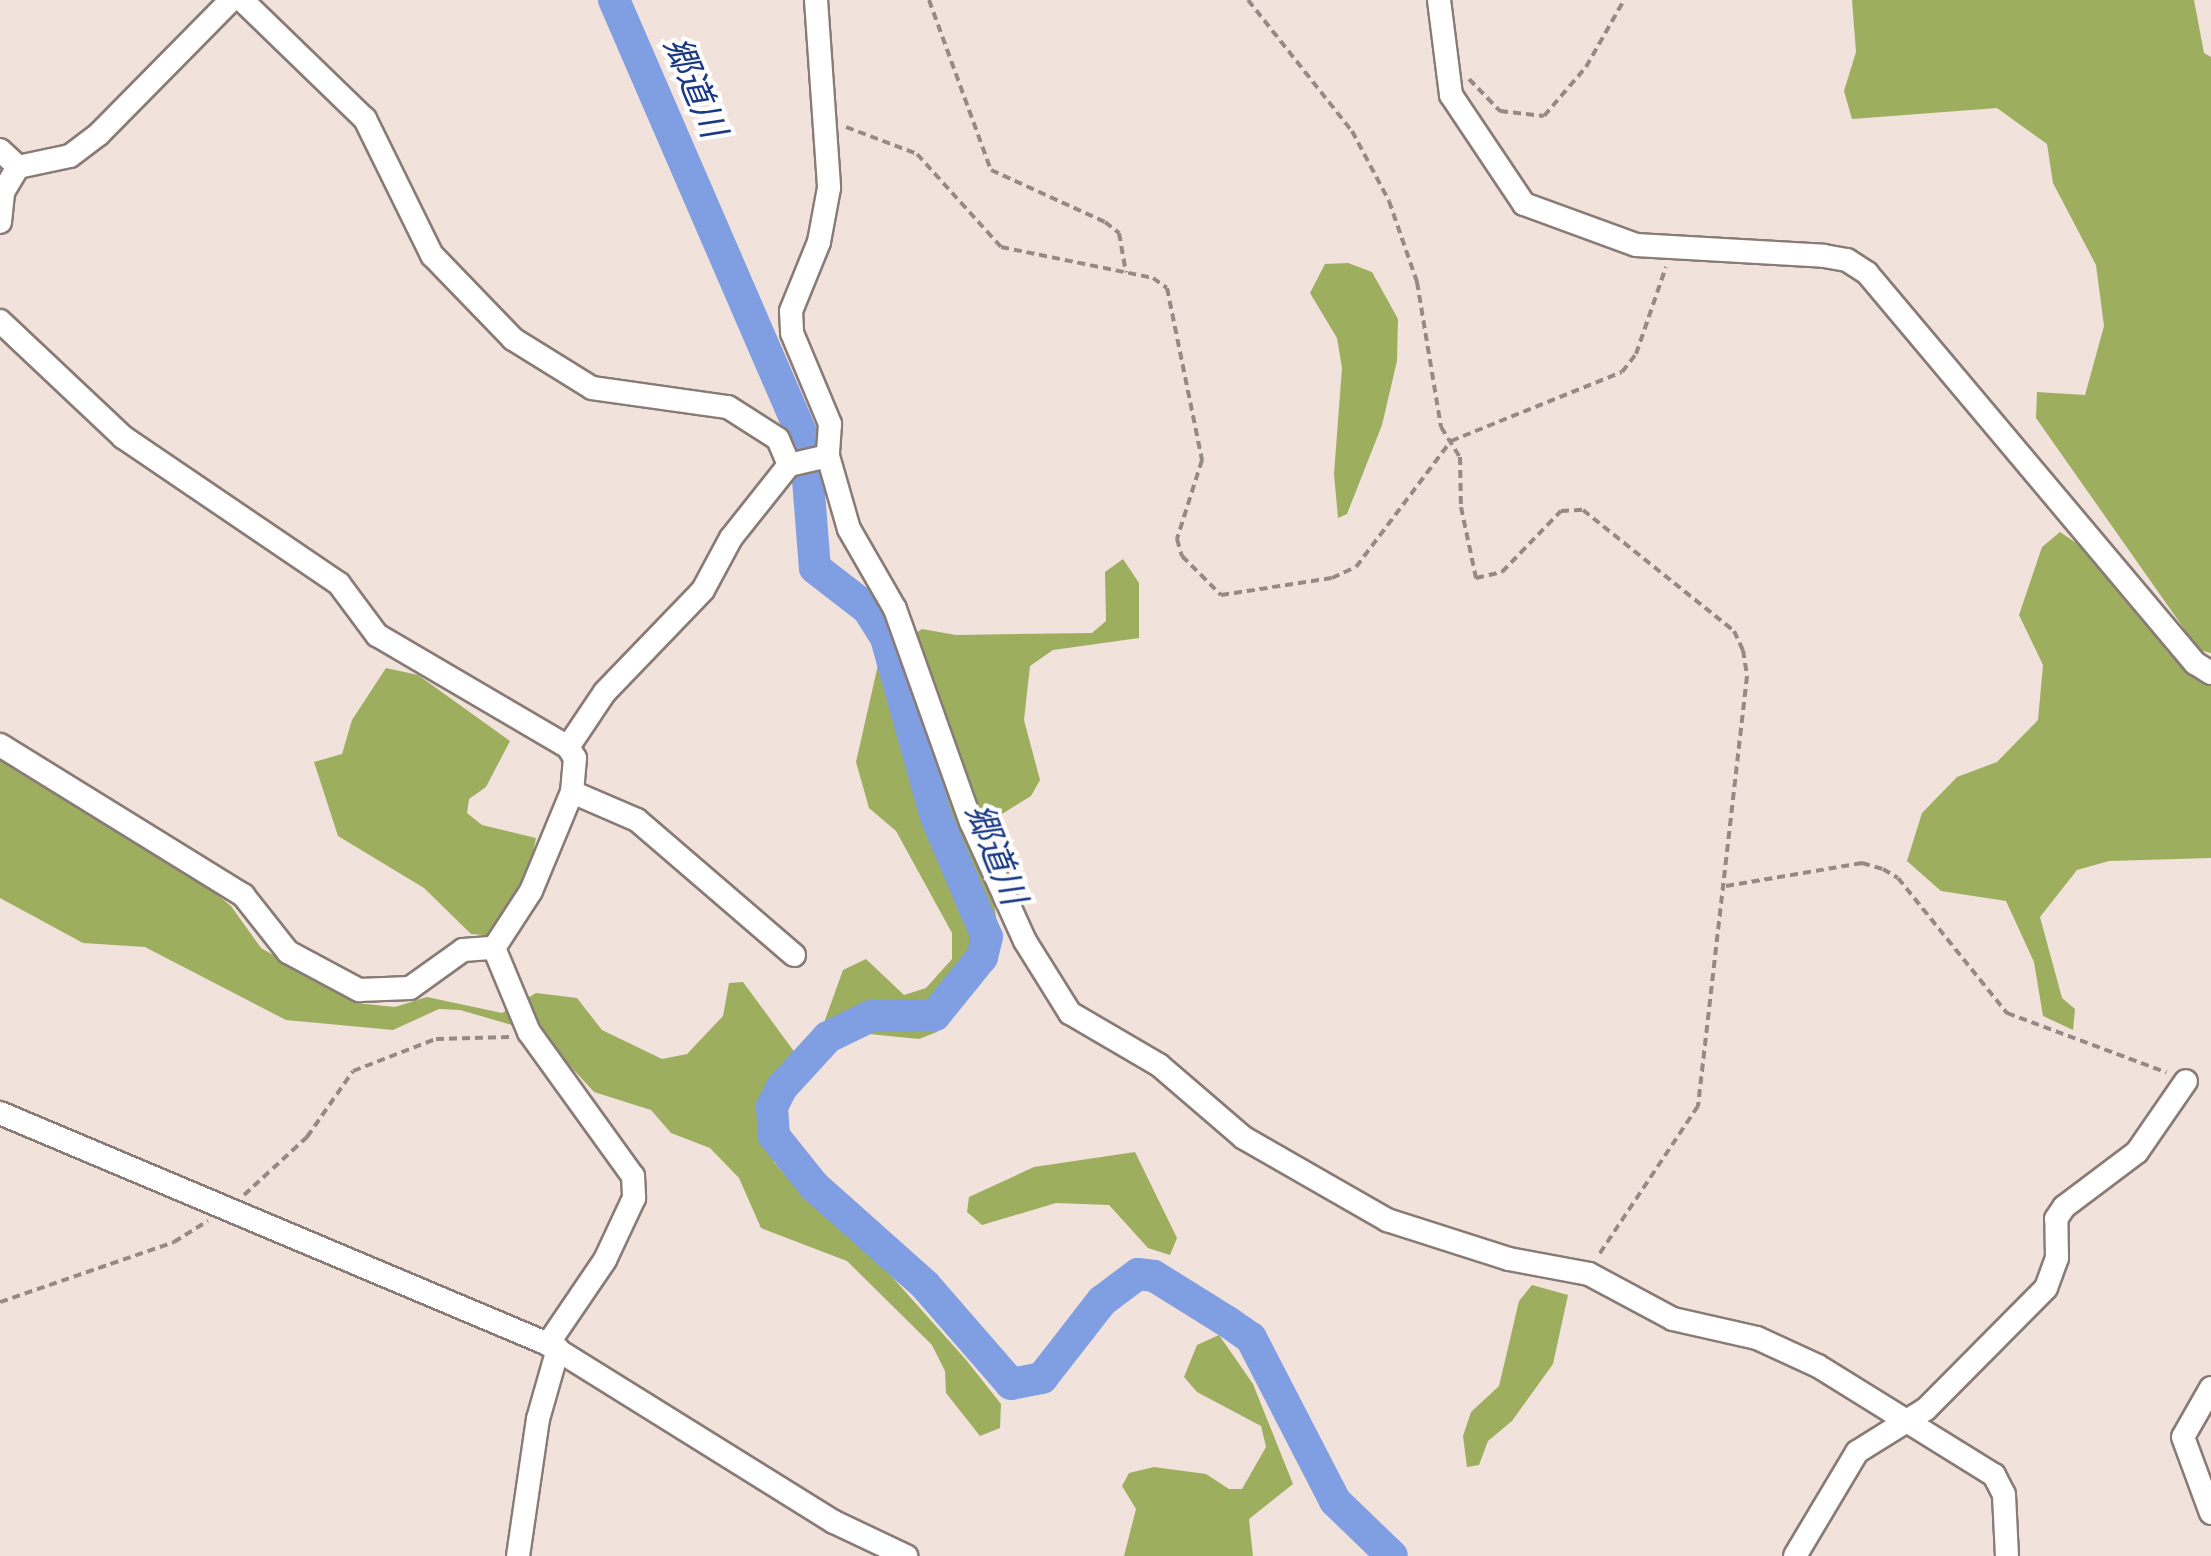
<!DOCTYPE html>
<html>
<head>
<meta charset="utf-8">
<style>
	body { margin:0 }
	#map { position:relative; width:2211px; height:1556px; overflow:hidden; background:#f2e2dc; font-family:"Space Grotesk","Noto Sans JP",sans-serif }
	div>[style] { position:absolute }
	.forest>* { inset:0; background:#9dae5f }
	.river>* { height:32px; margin:-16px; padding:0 16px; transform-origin:16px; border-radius:16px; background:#7f9fe2 }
	.path>* { height:4px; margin-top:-2px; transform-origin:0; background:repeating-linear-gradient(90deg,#968a86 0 8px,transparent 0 13px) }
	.roads { filter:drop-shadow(2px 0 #897b75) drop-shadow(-2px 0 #897b75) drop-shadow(0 2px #897b75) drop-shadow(0 -2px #897b75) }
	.minor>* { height:22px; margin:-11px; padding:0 11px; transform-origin:11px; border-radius:11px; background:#fff }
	span { translate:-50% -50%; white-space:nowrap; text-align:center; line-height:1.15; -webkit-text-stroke:8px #fff; paint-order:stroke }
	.water-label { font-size:35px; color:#193886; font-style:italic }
</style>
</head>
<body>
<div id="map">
	<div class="forest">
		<div style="clip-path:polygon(1852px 0,2194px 0,2204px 53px,2211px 57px,2211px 653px,2199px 650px,2036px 418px,2037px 392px,2085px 395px,2104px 326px,2096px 265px,2053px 183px,2047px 144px,1997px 108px,1852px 119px,1844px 91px,1856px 52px)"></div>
		<div style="clip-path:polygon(1348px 263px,1372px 272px,1398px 319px,1397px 361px,1382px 425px,1347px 514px,1338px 518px,1334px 474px,1342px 368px,1337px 338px,1310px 293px,1325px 264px)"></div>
		<div style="clip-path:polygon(2060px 532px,2100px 559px,2172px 654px,2211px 685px,2211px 858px,2109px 861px,2077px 870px,2040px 917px,2062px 998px,2075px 1009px,2073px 1030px,2043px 1016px,2034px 962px,2006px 901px,1941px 891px,1907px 861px,1922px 813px,1957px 777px,1997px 762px,2038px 720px,2043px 665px,2019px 615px,2042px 547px)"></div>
		<div style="clip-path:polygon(1123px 559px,1139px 583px,1139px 638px,1053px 650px,1030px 666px,1024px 720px,1040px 780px,1031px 796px,981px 827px,996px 916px,987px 967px,937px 1032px,919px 1039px,859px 1033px,843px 1042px,821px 1031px,843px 970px,866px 959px,904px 995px,926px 988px,952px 959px,952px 933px,896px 831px,869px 808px,856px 762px,880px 656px,922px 629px,956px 635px,1092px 633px,1106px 621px,1105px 572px)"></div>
		<div style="clip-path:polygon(386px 668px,418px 675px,510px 741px,486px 787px,469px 799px,467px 813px,482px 825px,536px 838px,524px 899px,498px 936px,471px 934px,424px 888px,338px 836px,314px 762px,342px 754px,352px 720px)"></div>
		<div style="clip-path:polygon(0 758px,198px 879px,231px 906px,261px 948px,356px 1003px,395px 1007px,427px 997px,502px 1013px,536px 993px,577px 998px,602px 1030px,662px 1059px,687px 1054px,723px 1016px,729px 983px,743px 982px,796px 1054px,761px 1093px,759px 1129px,774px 1162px,804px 1197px,862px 1243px,967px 1361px,1001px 1404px,1000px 1428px,980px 1436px,946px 1393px,945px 1371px,932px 1345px,847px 1261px,761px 1228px,739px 1178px,710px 1148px,671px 1133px,651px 1110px,594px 1092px,540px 1033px,460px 1010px,439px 1009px,393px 1030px,286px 1020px,145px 947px,83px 943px,0 898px)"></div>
		<div style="clip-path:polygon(1135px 1152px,1177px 1238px,1170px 1255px,1148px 1248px,1109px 1205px,1056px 1203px,982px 1225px,967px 1212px,969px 1197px,1034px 1167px)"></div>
		<div style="clip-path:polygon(1532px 1285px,1568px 1295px,1553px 1364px,1512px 1421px,1488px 1441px,1479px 1465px,1467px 1467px,1463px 1436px,1471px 1412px,1499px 1386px,1519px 1301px)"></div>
		<div style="clip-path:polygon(1219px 1335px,1253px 1384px,1293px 1484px,1249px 1519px,1253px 1556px,1124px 1556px,1136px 1509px,1122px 1486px,1129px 1473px,1154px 1467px,1206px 1474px,1229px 1489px,1242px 1489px,1266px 1447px,1261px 1426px,1197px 1392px,1184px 1377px,1197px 1345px)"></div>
	</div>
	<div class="river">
		<div style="left:614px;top:0;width:482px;rotate:66.6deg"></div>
		<div style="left:805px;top:442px;width:126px;rotate:85.5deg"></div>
		<div style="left:815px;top:568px;width:67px;rotate:37.7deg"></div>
		<div style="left:868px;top:609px;width:34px;rotate:58deg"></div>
		<div style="left:886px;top:638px;width:186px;rotate:74.4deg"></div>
		<div style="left:936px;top:817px;width:130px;rotate:67deg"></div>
		<div style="left:987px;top:937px;width:21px;rotate:104deg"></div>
		<div style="left:982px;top:957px;width:75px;rotate:129deg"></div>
		<div style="left:935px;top:1015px;width:64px;rotate:179.1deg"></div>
		<div style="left:871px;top:1016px;width:48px;rotate:154deg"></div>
		<div style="left:828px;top:1037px;width:68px;rotate:132.6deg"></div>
		<div style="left:782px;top:1087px;width:22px;rotate:117deg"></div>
		<div style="left:772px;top:1107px;width:29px;rotate:86deg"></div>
		<div style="left:774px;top:1136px;width:64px;rotate:51.3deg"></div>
		<div style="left:814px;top:1186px;width:149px;rotate:41.7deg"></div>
		<div style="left:925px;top:1285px;width:131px;rotate:49deg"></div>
		<div style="left:1011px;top:1384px;width:32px;rotate:-11deg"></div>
		<div style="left:1042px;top:1378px;width:98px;rotate:-52.1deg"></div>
		<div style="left:1102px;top:1301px;width:45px;rotate:-36.9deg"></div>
		<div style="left:1138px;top:1274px;width:16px;rotate:7deg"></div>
		<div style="left:1154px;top:1276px;width:87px;rotate:31.9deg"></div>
		<div style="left:1228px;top:1322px;width:28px;rotate:35deg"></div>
		<div style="left:1251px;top:1338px;width:183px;rotate:62.7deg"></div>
		<div style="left:1335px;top:1501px;width:79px;rotate:44deg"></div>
	</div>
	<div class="path">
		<div style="left:929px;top:0;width:181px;rotate:70deg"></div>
		<div style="left:991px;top:170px;width:125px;rotate:24.5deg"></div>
		<div style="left:1105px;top:222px;width:18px;rotate:38deg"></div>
		<div style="left:1119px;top:233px;width:40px;rotate:80deg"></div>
		<div style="left:1248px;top:0;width:167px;rotate:51.6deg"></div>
		<div style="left:1352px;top:131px;width:79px;rotate:62.1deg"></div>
		<div style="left:1389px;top:201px;width:86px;rotate:70.9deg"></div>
		<div style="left:1417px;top:282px;width:147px;rotate:80.6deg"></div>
		<div style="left:1441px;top:427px;width:36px;rotate:58deg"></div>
		<div style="left:1460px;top:457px;width:50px;rotate:88.9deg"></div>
		<div style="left:1461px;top:507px;width:73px;rotate:78.1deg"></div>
		<div style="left:1476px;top:578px;width:27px;rotate:-13deg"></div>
		<div style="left:1502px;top:572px;width:85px;rotate:-46deg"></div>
		<div style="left:1561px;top:511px;width:22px;rotate:-3deg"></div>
		<div style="left:1583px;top:510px;width:193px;rotate:38.7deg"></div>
		<div style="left:1734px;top:631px;width:21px;rotate:65deg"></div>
		<div style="left:1743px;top:650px;width:26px;rotate:81deg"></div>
		<div style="left:1747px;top:676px;width:433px;rotate:96.5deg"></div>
		<div style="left:1698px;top:1106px;width:180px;rotate:123.7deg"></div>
		<div style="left:1469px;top:79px;width:45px;rotate:45.9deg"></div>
		<div style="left:1500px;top:111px;width:44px;rotate:6.5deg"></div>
		<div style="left:1544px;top:116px;width:65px;rotate:-49.4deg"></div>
		<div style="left:1586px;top:67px;width:77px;rotate:-60.4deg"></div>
		<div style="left:846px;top:127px;width:76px;rotate:20.8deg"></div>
		<div style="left:917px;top:154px;width:125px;rotate:47.9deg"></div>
		<div style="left:1001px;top:247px;width:155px;rotate:11.5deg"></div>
		<div style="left:1153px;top:278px;width:17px;rotate:36deg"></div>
		<div style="left:1167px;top:288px;width:176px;rotate:78.5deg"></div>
		<div style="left:1202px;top:460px;width:83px;rotate:107.6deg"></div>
		<div style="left:1177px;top:539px;width:18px;rotate:74deg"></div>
		<div style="left:1182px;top:556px;width:55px;rotate:45deg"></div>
		<div style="left:1221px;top:595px;width:112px;rotate:-8.7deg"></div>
		<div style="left:1332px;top:578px;width:26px;rotate:-25deg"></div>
		<div style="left:1356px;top:567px;width:158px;rotate:-53deg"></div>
		<div style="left:1451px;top:441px;width:184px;rotate:-22deg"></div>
		<div style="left:1622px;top:372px;width:23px;rotate:-52deg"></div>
		<div style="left:1636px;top:354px;width:92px;rotate:-71deg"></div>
		<div style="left:1726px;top:886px;width:138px;rotate:-9.6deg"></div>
		<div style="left:1862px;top:863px;width:22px;rotate:16deg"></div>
		<div style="left:1883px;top:869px;width:17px;rotate:31deg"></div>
		<div style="left:1898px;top:878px;width:174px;rotate:51.1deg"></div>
		<div style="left:2007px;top:1013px;width:170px;rotate:20.4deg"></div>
		<div style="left:244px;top:1195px;width:86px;rotate:-42.6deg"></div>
		<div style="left:307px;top:1137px;width:80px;rotate:-55.1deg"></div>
		<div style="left:353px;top:1071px;width:89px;rotate:-21.1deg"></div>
		<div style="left:436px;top:1039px;width:74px;rotate:-1.5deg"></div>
		<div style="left:0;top:1302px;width:184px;rotate:-19deg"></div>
		<div style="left:174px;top:1242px;width:40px;rotate:-32deg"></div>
	</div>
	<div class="roads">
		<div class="minor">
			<div style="left:242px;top:0;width:171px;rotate:44.1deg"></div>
			<div style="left:365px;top:119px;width:152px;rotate:63.8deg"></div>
			<div style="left:432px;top:255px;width:117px;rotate:46deg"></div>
			<div style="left:513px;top:339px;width:93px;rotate:31.8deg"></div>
			<div style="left:592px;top:388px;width:137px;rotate:8deg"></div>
			<div style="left:728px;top:407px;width:59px;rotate:32.6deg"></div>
			<div style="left:778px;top:439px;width:28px;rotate:67deg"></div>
			<div style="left:816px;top:0;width:188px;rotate:86deg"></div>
			<div style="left:829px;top:188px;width:55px;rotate:100.5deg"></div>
			<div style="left:819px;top:242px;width:74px;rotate:112.1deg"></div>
			<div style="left:791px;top:311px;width:22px;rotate:87deg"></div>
			<div style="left:792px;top:333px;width:99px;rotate:67.3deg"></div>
			<div style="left:830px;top:424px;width:32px;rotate:94deg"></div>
			<div style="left:828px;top:456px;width:76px;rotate:74deg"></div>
			<div style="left:849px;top:529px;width:92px;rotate:60.1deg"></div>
			<div style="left:895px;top:609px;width:226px;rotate:70.4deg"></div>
			<div style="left:971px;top:822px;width:131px;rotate:65.6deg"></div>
			<div style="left:1025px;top:941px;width:85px;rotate:58deg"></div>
			<div style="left:1070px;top:1013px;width:103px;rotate:30.3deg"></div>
			<div style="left:1159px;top:1065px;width:112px;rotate:40.7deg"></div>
			<div style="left:1244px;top:1138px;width:165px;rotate:29.8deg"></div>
			<div style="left:1387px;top:1220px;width:128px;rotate:17.7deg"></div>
			<div style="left:1509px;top:1259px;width:81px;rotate:10.6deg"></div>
			<div style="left:1589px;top:1274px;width:95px;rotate:28.2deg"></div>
			<div style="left:1673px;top:1319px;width:86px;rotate:12.7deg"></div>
			<div style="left:1757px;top:1338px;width:67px;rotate:24.7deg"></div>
			<div style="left:1818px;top:1366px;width:207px;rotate:31.8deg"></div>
			<div style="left:1994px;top:1475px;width:22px;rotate:63deg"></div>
			<div style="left:2004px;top:1495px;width:61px;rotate:87.2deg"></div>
			<div style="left:1439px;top:0;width:96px;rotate:82.8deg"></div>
			<div style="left:1451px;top:95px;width:131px;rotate:56.2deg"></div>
			<div style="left:1524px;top:204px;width:119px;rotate:20.1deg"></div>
			<div style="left:1636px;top:245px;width:188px;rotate:3.3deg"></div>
			<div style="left:1824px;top:256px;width:23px;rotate:10deg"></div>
			<div style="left:1847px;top:260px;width:24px;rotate:33deg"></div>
			<div style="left:1867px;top:273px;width:510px;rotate:49.94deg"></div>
			<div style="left:2195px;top:663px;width:19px;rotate:32deg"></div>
			<div style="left:0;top:150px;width:25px;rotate:43deg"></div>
			<div style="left:0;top:222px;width:30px;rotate:-84deg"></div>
			<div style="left:3px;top:192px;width:29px;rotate:-59deg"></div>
			<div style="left:18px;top:167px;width:53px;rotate:-11.9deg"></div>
			<div style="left:70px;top:156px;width:36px;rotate:-37deg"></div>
			<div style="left:99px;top:134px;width:188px;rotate:-45.4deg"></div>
			<div style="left:0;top:321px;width:169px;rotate:43.3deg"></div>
			<div style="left:123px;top:437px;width:261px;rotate:34.2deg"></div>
			<div style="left:339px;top:584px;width:64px;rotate:53.3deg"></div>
			<div style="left:377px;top:635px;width:221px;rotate:30.4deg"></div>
			<div style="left:568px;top:747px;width:13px;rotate:58deg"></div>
			<div style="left:575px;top:758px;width:34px;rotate:95deg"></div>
			<div style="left:572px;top:792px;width:107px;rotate:112.5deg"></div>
			<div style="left:531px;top:891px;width:68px;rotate:123deg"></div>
			<div style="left:0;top:745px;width:286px;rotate:31.7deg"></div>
			<div style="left:243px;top:895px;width:73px;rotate:51.7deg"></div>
			<div style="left:288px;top:952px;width:81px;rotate:28.2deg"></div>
			<div style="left:359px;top:990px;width:51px;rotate:-2.2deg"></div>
			<div style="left:410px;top:988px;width:65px;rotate:-35.6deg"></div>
			<div style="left:463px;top:950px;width:31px;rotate:-4deg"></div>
			<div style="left:494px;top:948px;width:91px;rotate:67.4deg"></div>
			<div style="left:529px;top:1032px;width:178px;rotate:54.2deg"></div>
			<div style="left:633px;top:1176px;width:22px;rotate:87deg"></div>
			<div style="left:634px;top:1198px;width:68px;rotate:115.1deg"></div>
			<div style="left:605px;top:1260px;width:102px;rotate:124.2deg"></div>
			<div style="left:568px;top:747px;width:66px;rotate:-56.1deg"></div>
			<div style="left:605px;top:692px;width:141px;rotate:-46.1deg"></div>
			<div style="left:703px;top:590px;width:59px;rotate:-61.7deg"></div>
			<div style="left:731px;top:538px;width:93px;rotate:-51.5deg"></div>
			<div style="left:789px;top:465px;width:40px;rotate:-13deg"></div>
			<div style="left:572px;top:792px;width:71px;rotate:23.3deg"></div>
			<div style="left:637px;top:820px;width:207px;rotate:40.7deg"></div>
			<div style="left:0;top:1113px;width:595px;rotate:22.86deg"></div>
			<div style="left:548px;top:1344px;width:337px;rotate:31.9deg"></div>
			<div style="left:834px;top:1522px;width:80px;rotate:25.3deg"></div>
			<div style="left:2211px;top:1388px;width:56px;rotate:119.7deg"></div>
			<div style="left:2183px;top:1437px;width:81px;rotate:69.8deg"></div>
			<div style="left:518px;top:1556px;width:138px;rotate:-81.7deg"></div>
			<div style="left:538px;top:1419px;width:73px;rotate:-74.1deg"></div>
			<div style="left:1795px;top:1556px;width:121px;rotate:-59.2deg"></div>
			<div style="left:1857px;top:1452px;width:81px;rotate:-31.9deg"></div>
			<div style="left:1926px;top:1409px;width:170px;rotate:-45.2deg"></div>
			<div style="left:2046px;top:1288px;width:32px;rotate:-70deg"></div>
			<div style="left:2057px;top:1258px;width:39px;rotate:-91deg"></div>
			<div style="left:2056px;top:1219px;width:14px;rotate:-56deg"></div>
			<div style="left:2064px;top:1207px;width:91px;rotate:-37deg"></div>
			<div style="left:2137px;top:1152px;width:86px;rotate:-55.4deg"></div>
		</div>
	</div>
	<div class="water-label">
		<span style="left:695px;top:87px;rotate:67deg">郷道川</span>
		<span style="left:996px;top:854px;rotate:68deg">郷道川</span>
	</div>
</div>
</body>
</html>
